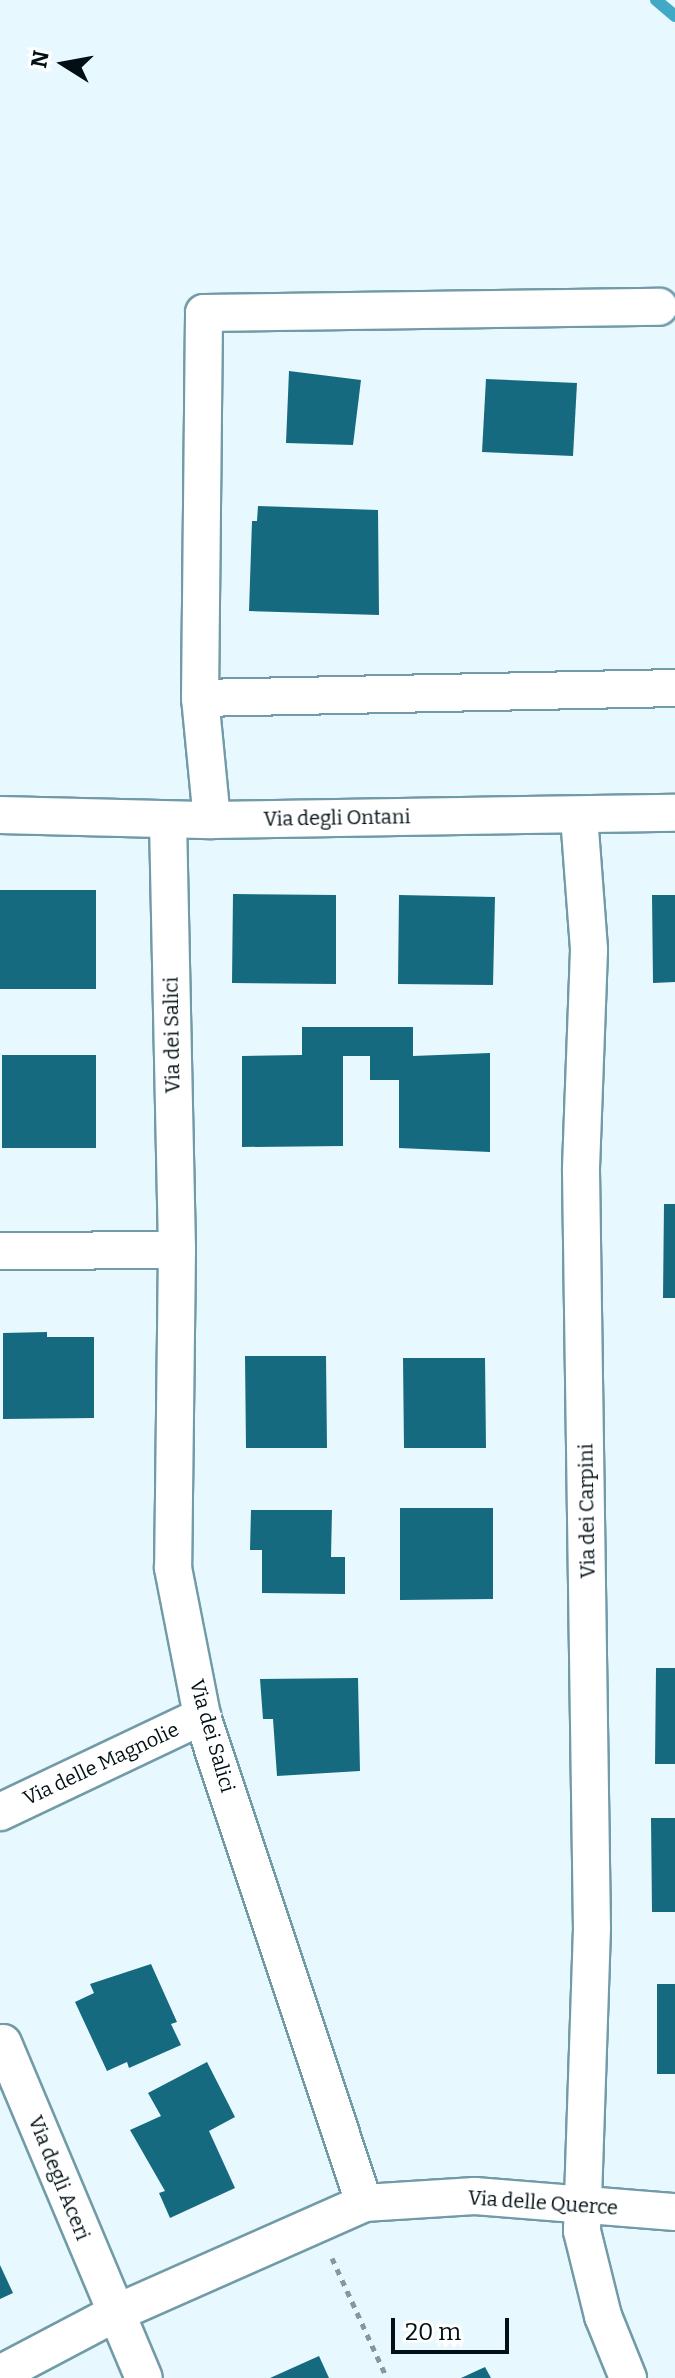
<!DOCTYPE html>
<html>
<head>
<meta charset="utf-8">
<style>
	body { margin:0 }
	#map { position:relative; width:675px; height:2378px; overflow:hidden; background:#e7f8fe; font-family:Bitter,serif }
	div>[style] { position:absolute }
	.stream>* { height:12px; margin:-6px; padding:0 6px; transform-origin:6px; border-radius:6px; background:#41a9c5 }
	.building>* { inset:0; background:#156a7f }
	.path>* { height:5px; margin-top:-2.5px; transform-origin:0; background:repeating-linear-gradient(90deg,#88979d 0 6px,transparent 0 12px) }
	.roads { filter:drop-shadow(2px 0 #729ba8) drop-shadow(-2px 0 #729ba8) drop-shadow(0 2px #729ba8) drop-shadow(0 -2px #729ba8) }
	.street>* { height:36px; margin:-18px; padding:0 18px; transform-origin:18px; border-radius:18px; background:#fff }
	span { translate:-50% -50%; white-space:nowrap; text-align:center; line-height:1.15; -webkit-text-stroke:6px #fff; paint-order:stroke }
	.street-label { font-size:20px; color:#021015 }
	.north { position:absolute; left:24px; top:24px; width:80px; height:80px; -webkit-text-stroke:6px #fff; paint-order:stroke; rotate:281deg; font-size:22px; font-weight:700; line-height:32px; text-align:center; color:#021015 }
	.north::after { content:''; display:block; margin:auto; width:28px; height:36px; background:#021015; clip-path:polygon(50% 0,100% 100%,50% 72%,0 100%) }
	.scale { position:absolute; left:391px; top:2318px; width:118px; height:36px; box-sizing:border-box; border:4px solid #021015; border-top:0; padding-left:10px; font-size:24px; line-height:28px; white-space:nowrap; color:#021015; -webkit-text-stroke:6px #fff; paint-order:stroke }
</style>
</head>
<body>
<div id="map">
	<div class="stream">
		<div style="left:656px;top:0;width:25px;rotate:40deg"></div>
	</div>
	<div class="building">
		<div style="clip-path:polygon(289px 371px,361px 380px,353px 445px,286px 443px)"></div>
		<div style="clip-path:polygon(486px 379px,577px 383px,573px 456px,482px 452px)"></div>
		<div style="clip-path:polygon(258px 506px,378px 510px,379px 615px,249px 611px,252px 521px,257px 521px)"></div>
		<div style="clip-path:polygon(0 890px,96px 890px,96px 989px,0 989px)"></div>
		<div style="clip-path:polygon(233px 894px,336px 895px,336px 984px,232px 983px)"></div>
		<div style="clip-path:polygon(399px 895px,495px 897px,493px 985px,398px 984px)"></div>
		<div style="clip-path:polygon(652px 895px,675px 895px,675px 982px,653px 983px)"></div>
		<div style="clip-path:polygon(302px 1027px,413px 1027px,413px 1056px,490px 1053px,490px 1152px,399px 1148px,399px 1080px,370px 1080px,370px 1056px,343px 1056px,343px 1146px,242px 1147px,242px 1056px,302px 1055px)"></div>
		<div style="clip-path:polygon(2px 1055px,96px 1055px,96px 1148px,2px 1148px)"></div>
		<div style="clip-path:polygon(664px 1204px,675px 1204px,675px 1298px,663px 1298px)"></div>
		<div style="clip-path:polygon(47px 1332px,47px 1337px,94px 1337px,94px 1418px,3px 1419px,3px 1333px)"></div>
		<div style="clip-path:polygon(245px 1356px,326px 1356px,327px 1448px,246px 1448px)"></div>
		<div style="clip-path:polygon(403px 1358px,485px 1358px,486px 1448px,404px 1448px)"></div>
		<div style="clip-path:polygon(400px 1508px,493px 1508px,493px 1599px,400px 1600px)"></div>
		<div style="clip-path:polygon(251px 1510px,332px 1510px,331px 1557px,345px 1557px,345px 1594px,262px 1593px,262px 1550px,250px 1550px)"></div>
		<div style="clip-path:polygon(656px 1668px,675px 1668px,675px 1764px,655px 1764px)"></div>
		<div style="clip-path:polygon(358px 1678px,360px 1771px,277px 1776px,273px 1719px,263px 1719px,260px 1679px)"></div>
		<div style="clip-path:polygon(651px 1818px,675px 1818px,675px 1912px,652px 1912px)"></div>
		<div style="clip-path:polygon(151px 1964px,177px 2022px,171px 2024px,181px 2045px,129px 2068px,127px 2062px,107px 2071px,75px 2002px,94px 1993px,90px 1984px)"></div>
		<div style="clip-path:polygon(657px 1984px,675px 1984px,675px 2074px,657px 2074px)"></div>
		<div style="clip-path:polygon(207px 2062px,235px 2117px,209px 2131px,235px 2188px,170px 2218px,159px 2193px,165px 2191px,130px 2130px,161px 2116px,148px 2093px)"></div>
		<div style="clip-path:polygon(0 2265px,13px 2293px,0 2299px)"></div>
		<div style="clip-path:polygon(319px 2356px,329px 2378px,270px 2378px)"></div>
		<div style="clip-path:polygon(485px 2367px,491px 2378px,461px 2378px)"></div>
	</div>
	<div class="path">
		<div style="left:332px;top:2258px;width:132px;rotate:65.4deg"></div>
	</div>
	<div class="roads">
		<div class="street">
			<div style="left:200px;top:698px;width:475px;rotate:-1.2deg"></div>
			<div style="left:0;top:815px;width:212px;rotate:1.4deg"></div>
			<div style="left:212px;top:820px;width:463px;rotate:-0.9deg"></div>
			<div style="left:579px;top:816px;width:134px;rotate:85.7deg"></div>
			<div style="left:589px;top:950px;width:221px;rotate:92.1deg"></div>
			<div style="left:581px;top:1171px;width:757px;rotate:89.17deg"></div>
			<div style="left:592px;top:1928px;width:303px;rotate:91.9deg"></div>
			<div style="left:582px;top:2231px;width:88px;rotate:76.1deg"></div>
			<div style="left:603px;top:2316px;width:67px;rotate:68deg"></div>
			<div style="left:168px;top:820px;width:430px;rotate:88.8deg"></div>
			<div style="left:177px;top:1250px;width:318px;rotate:90.7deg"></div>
			<div style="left:173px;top:1568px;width:151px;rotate:78.9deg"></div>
			<div style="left:202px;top:1716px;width:513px;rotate:71.6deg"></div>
			<div style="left:212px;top:820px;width:123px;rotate:-95.6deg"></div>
			<div style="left:200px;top:698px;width:385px;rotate:-89.4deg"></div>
			<div style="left:204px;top:313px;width:455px;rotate:-0.8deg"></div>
			<div style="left:0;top:1251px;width:177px;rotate:-0.3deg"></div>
			<div style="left:0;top:1812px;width:224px;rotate:-25.4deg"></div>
			<div style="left:3px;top:2043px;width:363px;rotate:67.2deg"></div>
			<div style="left:0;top:2374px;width:129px;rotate:-27.8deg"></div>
			<div style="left:114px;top:2314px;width:274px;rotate:-23.9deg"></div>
			<div style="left:364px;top:2203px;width:111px;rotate:-3.6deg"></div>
			<div style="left:475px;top:2196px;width:201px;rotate:4.6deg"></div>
		</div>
	</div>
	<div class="street-label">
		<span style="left:337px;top:818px;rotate:-1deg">Via degli Ontani</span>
		<span style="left:172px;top:1035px;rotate:-91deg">Via dei Salici</span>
		<span style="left:587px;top:1511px;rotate:-91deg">Via dei Carpini</span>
		<span style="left:212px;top:1736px;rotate:74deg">Via dei Salici</span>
		<span style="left:101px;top:1764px;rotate:-25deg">Via delle Magnolie</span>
		<span style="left:59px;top:2178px;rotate:68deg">Via degli Aceri</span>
		<span style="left:543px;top:2203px;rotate:4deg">Via delle Querce</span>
	</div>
	<div class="north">N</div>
	<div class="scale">20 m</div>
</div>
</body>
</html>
